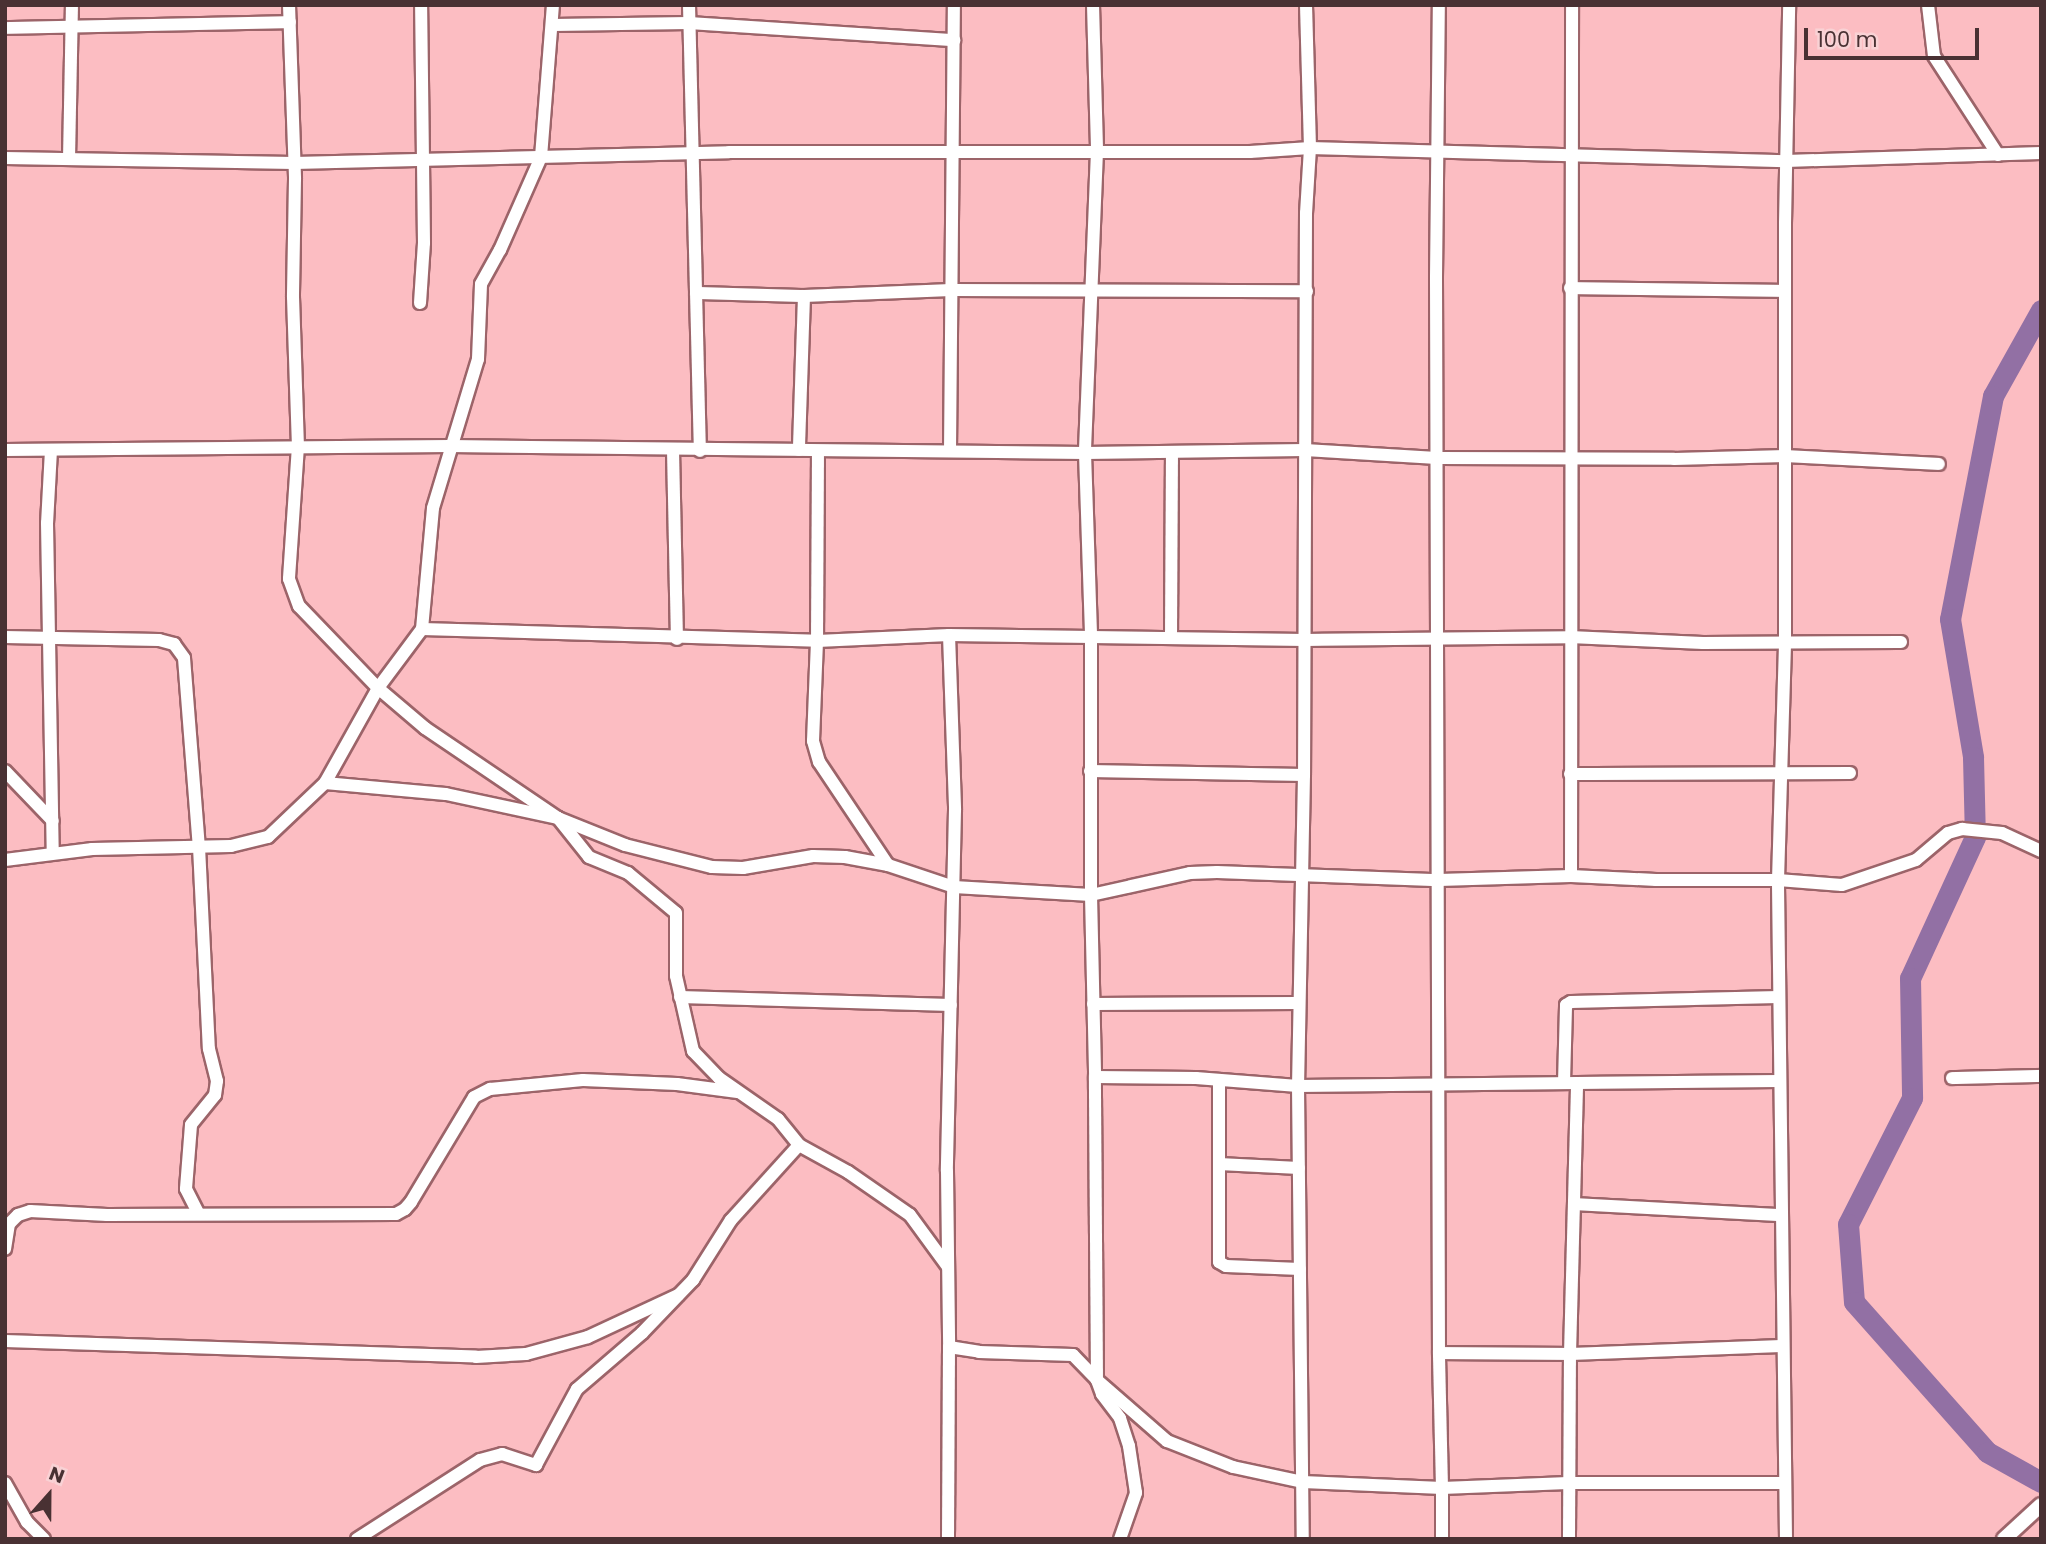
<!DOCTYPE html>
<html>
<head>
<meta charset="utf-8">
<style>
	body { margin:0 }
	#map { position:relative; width:2046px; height:1544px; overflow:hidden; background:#fcbdc2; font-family:Poppins,sans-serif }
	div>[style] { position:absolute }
	.river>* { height:21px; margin:-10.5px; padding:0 10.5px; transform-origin:10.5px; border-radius:10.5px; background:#9270a4 }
	.roads { filter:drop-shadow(2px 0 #9c6469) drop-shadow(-2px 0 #9c6469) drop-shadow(0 2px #9c6469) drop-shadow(0 -2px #9c6469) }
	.minor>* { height:12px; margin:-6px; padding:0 6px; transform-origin:6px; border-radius:6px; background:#fff }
	.tertiary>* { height:14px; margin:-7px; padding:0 7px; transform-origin:7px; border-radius:7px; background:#fff }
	span { translate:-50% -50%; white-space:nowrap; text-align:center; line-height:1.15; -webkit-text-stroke:7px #f9d2d5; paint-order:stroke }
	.frame { position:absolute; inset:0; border:7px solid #493133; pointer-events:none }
	.north { position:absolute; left:14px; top:1460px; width:70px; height:70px; -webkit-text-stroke:5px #f9d2d5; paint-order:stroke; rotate:21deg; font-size:19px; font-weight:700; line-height:28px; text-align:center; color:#493133 }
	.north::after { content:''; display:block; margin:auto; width:24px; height:32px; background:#493133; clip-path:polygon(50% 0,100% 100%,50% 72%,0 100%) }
	.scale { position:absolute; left:1804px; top:28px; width:175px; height:32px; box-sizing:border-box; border:4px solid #493133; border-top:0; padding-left:9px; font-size:21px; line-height:24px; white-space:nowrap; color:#493133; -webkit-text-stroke:5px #f9d2d5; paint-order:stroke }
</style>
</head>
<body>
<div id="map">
	<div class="river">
		<div style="left:2041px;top:310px;width:98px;rotate:119.2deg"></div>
		<div style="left:1993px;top:396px;width:227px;rotate:100.9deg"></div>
		<div style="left:1950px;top:619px;width:140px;rotate:80.5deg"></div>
		<div style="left:1973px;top:757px;width:80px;rotate:88.6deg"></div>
		<div style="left:1975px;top:837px;width:155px;rotate:114.7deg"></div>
		<div style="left:1910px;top:978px;width:120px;rotate:89deg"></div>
		<div style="left:1912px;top:1098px;width:141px;rotate:116.9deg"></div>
		<div style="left:1848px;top:1224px;width:78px;rotate:85.6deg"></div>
		<div style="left:1854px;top:1302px;width:200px;rotate:48.4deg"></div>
		<div style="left:1987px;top:1452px;width:62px;rotate:29.1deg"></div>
	</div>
	<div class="roads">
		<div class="minor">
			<div style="left:289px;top:5px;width:174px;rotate:88deg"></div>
			<div style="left:295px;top:179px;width:118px;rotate:91deg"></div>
			<div style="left:293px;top:297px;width:149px;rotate:88.1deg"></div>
			<div style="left:298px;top:446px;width:133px;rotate:93.9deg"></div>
			<div style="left:289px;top:579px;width:29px;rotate:70deg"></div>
			<div style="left:299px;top:606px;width:114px;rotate:46.1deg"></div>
			<div style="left:378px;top:688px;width:62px;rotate:40.4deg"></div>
			<div style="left:425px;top:728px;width:161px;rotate:34.1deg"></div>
			<div style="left:558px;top:818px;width:50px;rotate:51.5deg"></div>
			<div style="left:589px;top:857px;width:42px;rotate:22.3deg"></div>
			<div style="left:628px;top:873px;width:62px;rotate:39.8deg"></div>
			<div style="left:676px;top:913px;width:63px;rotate:90deg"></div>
			<div style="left:676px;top:976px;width:77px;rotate:77.2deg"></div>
			<div style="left:693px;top:1051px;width:37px;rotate:46deg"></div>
			<div style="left:719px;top:1078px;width:72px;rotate:34.8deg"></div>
			<div style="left:778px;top:1119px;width:33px;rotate:51deg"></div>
			<div style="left:799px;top:1145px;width:56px;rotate:28.9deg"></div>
			<div style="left:848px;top:1172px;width:75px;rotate:34.7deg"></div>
			<div style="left:910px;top:1215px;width:64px;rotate:53.8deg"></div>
			<div style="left:689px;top:5px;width:446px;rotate:88.6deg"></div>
			<div style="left:1093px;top:5px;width:146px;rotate:88.4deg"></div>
			<div style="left:1097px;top:151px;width:302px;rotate:92.3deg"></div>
			<div style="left:1085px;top:453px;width:183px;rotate:88.1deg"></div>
			<div style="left:1091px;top:636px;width:259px;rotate:90deg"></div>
			<div style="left:1091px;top:895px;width:182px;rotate:88.7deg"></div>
			<div style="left:1306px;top:5px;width:143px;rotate:88.4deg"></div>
			<div style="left:1310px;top:148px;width:476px;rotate:1.6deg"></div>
			<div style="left:1786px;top:161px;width:255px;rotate:-1.8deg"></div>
			<div style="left:1928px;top:5px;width:51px;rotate:83.3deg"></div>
			<div style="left:1934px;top:56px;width:118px;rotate:57.1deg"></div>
			<div style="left:553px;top:25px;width:136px;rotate:-0.8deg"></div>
			<div style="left:689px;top:23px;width:266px;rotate:3.7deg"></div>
			<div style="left:5px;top:28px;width:285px;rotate:-1.2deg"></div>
			<div style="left:5px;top:158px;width:289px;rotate:1deg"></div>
			<div style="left:294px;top:163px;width:435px;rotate:-1.4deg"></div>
			<div style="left:729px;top:152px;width:521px"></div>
			<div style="left:1250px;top:152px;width:60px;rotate:-3.8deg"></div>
			<div style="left:1310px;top:148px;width:65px;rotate:93.5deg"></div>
			<div style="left:1306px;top:213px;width:562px;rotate:90.2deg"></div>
			<div style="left:1304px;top:775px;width:311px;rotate:91.1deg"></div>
			<div style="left:1298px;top:1086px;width:453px;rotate:89.4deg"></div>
			<div style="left:69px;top:159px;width:154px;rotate:-88.9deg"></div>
			<div style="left:1570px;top:288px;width:215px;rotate:0.8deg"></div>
			<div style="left:696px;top:293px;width:108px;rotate:1.6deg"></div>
			<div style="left:804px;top:296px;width:154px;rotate:91.9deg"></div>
			<div style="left:804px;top:296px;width:147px;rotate:-2.3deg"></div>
			<div style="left:951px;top:290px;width:356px;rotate:0.2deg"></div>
			<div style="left:420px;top:303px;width:60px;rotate:-86.2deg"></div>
			<div style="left:424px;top:243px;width:238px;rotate:-90.7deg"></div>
			<div style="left:5px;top:450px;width:445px;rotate:-0.5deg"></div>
			<div style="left:450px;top:446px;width:635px;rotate:0.63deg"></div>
			<div style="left:1085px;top:453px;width:220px;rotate:-0.8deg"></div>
			<div style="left:1305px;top:450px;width:132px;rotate:3.5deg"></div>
			<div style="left:1437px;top:458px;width:237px;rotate:0.2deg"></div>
			<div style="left:1674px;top:459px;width:112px;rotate:-1.5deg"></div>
			<div style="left:1786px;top:456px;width:153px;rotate:3deg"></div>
			<div style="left:51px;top:450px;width:73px;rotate:93.1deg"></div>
			<div style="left:47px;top:523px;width:330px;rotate:89deg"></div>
			<div style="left:673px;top:450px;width:189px;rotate:88.8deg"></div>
			<div style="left:950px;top:451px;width:446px;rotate:-89.5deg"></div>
			<div style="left:422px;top:629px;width:395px;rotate:1.7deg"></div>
			<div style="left:817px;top:641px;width:190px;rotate:-89.7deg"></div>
			<div style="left:949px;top:635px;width:175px;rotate:88deg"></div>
			<div style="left:955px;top:810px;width:361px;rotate:91.3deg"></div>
			<div style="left:947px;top:1171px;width:176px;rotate:89.3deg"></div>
			<div style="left:949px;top:1347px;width:30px;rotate:9deg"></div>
			<div style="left:979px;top:1352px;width:94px;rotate:1.8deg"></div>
			<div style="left:1073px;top:1355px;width:35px;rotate:46deg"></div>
			<div style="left:1097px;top:1380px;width:93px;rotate:41.1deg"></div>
			<div style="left:1167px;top:1441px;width:71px;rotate:21.5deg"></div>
			<div style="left:1233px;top:1467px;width:72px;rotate:12.1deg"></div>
			<div style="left:1303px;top:1482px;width:139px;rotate:2.5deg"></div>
			<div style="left:1442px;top:1488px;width:135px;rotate:-91.3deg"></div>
			<div style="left:1439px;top:1353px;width:131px;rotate:0.4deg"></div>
			<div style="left:1570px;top:1354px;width:271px;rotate:-88.5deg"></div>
			<div style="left:5px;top:637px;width:154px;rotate:1.1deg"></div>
			<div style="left:159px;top:640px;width:16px;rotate:15deg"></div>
			<div style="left:174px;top:644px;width:17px;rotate:54deg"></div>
			<div style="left:184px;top:658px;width:190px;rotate:85.5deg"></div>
			<div style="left:199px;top:847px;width:202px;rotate:87.2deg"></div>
			<div style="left:209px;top:1049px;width:33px;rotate:76deg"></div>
			<div style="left:217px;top:1081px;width:14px;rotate:98deg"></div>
			<div style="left:215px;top:1095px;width:38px;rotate:129deg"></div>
			<div style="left:191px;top:1125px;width:64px;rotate:94.5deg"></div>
			<div style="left:186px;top:1189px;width:28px;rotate:63deg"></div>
			<div style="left:1171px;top:638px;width:186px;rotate:-89.7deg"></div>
			<div style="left:5px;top:771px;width:69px;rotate:46.2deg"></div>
			<div style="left:1090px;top:771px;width:214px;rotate:1.1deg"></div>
			<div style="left:1570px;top:774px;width:280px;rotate:-0.2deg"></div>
			<div style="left:325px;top:783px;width:121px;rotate:5.2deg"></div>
			<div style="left:446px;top:794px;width:115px;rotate:12.1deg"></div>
			<div style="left:558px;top:818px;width:72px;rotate:21.9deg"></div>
			<div style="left:625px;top:845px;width:90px;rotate:14.2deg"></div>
			<div style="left:712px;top:867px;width:31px;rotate:2deg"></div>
			<div style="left:743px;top:868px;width:71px;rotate:-9.7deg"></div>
			<div style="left:813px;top:856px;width:32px;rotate:2deg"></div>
			<div style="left:845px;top:857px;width:44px;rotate:10.5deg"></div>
			<div style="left:888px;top:865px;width:70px;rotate:18.4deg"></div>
			<div style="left:954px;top:887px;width:137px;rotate:3.3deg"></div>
			<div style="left:1091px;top:895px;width:101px;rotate:-12.5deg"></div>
			<div style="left:1190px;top:873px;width:27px;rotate:-2deg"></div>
			<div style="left:1217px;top:872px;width:222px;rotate:2.1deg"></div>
			<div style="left:1439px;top:880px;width:132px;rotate:-1.7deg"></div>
			<div style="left:1571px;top:876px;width:85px;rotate:2.7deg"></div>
			<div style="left:1656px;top:880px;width:122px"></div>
			<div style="left:1778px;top:880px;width:64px;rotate:4.5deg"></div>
			<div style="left:1842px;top:885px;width:78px;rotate:-18.7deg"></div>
			<div style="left:1916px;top:860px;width:42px;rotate:-40.2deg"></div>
			<div style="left:1948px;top:833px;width:15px;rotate:-16deg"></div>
			<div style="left:1962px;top:829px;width:40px;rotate:5.7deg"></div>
			<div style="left:2002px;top:833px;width:43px;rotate:24.8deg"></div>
			<div style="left:5px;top:860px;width:88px;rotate:-7.2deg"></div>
			<div style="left:92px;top:849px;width:139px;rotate:-1.2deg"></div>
			<div style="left:231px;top:846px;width:38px;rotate:-14deg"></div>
			<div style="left:268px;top:837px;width:79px;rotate:-43.5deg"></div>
			<div style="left:325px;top:783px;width:109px;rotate:-60.8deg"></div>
			<div style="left:378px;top:688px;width:74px;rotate:-53.3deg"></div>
			<div style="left:422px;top:629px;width:121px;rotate:-84.8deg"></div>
			<div style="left:433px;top:508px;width:156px;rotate:-73.2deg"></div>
			<div style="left:478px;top:359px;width:75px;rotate:-87.7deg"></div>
			<div style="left:481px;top:284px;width:39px;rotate:-61deg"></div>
			<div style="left:500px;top:250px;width:102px;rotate:-66.2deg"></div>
			<div style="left:541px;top:157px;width:152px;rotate:-85.5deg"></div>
			<div style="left:888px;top:865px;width:124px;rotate:-123.8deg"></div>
			<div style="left:819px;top:762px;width:22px;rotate:-106deg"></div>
			<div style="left:813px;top:741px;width:100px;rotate:-87.7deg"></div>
			<div style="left:817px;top:641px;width:132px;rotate:-2.6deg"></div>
			<div style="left:949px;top:635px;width:356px;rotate:0.8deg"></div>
			<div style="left:1305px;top:640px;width:265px;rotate:-0.6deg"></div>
			<div style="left:1570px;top:637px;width:133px;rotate:2.6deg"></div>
			<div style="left:1703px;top:643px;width:198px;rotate:-0.3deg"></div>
			<div style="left:1571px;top:876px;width:871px;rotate:-89.93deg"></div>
			<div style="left:680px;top:997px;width:271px;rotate:1.7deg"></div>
			<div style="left:1093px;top:1004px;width:206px;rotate:-0.3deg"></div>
			<div style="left:1952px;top:1078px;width:89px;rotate:-1.3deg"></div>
			<div style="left:1219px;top:1080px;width:182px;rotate:90deg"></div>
			<div style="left:1219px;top:1262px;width:8px;rotate:30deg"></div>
			<div style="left:1226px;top:1266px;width:74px;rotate:2.3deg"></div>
			<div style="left:1564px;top:1083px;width:78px;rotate:-88.5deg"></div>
			<div style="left:1566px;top:1005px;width:6px;rotate:-31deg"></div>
			<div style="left:1571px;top:1002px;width:208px;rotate:-1.4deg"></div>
			<div style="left:1219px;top:1164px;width:80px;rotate:2.9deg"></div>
			<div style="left:1575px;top:1204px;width:206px;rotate:3.1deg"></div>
			<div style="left:5px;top:1249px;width:25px;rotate:-81deg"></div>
			<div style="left:9px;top:1224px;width:13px;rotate:-45deg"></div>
			<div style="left:18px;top:1215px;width:13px;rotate:-18deg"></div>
			<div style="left:30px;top:1211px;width:77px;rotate:3deg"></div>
			<div style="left:107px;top:1215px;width:289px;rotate:-0.2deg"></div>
			<div style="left:396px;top:1214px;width:10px;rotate:-29deg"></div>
			<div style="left:405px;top:1209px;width:9px;rotate:-49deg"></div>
			<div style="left:411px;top:1202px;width:122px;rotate:-59deg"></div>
			<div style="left:474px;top:1097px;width:18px;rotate:-27deg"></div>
			<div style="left:490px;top:1089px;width:93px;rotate:-5.5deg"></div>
			<div style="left:583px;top:1080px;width:94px;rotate:2.4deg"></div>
			<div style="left:677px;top:1084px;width:61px;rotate:7.6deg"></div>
			<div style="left:5px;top:1341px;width:471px;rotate:1.9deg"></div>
			<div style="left:476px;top:1357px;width:50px;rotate:-3.4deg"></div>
			<div style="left:526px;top:1354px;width:64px;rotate:-15.3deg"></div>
			<div style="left:588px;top:1337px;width:99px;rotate:-25deg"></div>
			<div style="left:1439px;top:1353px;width:1076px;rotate:-90.16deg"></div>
			<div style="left:1436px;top:277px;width:272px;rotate:-89.4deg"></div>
			<div style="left:5px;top:1483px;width:45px;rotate:60.6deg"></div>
			<div style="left:27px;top:1522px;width:24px;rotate:45deg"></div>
			<div style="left:357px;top:1539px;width:146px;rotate:-32.7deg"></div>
			<div style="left:480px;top:1460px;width:23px;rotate:-15deg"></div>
			<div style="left:502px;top:1454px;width:36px;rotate:18deg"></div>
			<div style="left:536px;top:1465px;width:86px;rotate:-61.7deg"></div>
			<div style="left:577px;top:1389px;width:86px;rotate:-40.7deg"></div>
			<div style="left:642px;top:1333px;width:74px;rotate:-46.1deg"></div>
			<div style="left:693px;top:1280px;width:71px;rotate:-57.7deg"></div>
			<div style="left:731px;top:1220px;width:101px;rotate:-47.8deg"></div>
			<div style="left:948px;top:1539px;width:192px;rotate:-89.7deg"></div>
			<div style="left:1120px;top:1539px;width:49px;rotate:-70.8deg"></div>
			<div style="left:1136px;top:1493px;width:48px;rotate:-98.5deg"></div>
			<div style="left:1129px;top:1446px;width:29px;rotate:-108deg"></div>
			<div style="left:1120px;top:1418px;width:30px;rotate:-127deg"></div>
			<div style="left:1102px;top:1394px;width:15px;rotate:-110deg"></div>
			<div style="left:1097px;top:1380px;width:303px;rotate:-90.4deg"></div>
			<div style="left:1095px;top:1077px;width:101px;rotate:0.6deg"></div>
			<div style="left:1196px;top:1078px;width:102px;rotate:4.5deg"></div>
			<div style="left:1298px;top:1086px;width:481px;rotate:-0.6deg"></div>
			<div style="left:1442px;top:1539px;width:51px;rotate:-90deg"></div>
			<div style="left:1442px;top:1488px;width:126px;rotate:-2.3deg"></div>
			<div style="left:1568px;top:1483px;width:217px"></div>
			<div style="left:1569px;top:1539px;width:185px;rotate:-89.7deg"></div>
			<div style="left:1570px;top:1354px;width:212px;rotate:-2.2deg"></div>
			<div style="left:1786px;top:1539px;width:659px;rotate:-90.7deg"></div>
			<div style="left:1778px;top:880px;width:240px;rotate:-88.3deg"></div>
			<div style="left:1785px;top:640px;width:417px;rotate:-90deg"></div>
			<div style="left:1785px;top:223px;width:218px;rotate:-88.9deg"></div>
		</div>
		<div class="tertiary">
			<div style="left:2004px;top:1539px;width:50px;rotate:-42.6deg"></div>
		</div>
	</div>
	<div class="frame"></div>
	<div class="north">N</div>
	<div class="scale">100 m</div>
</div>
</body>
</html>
